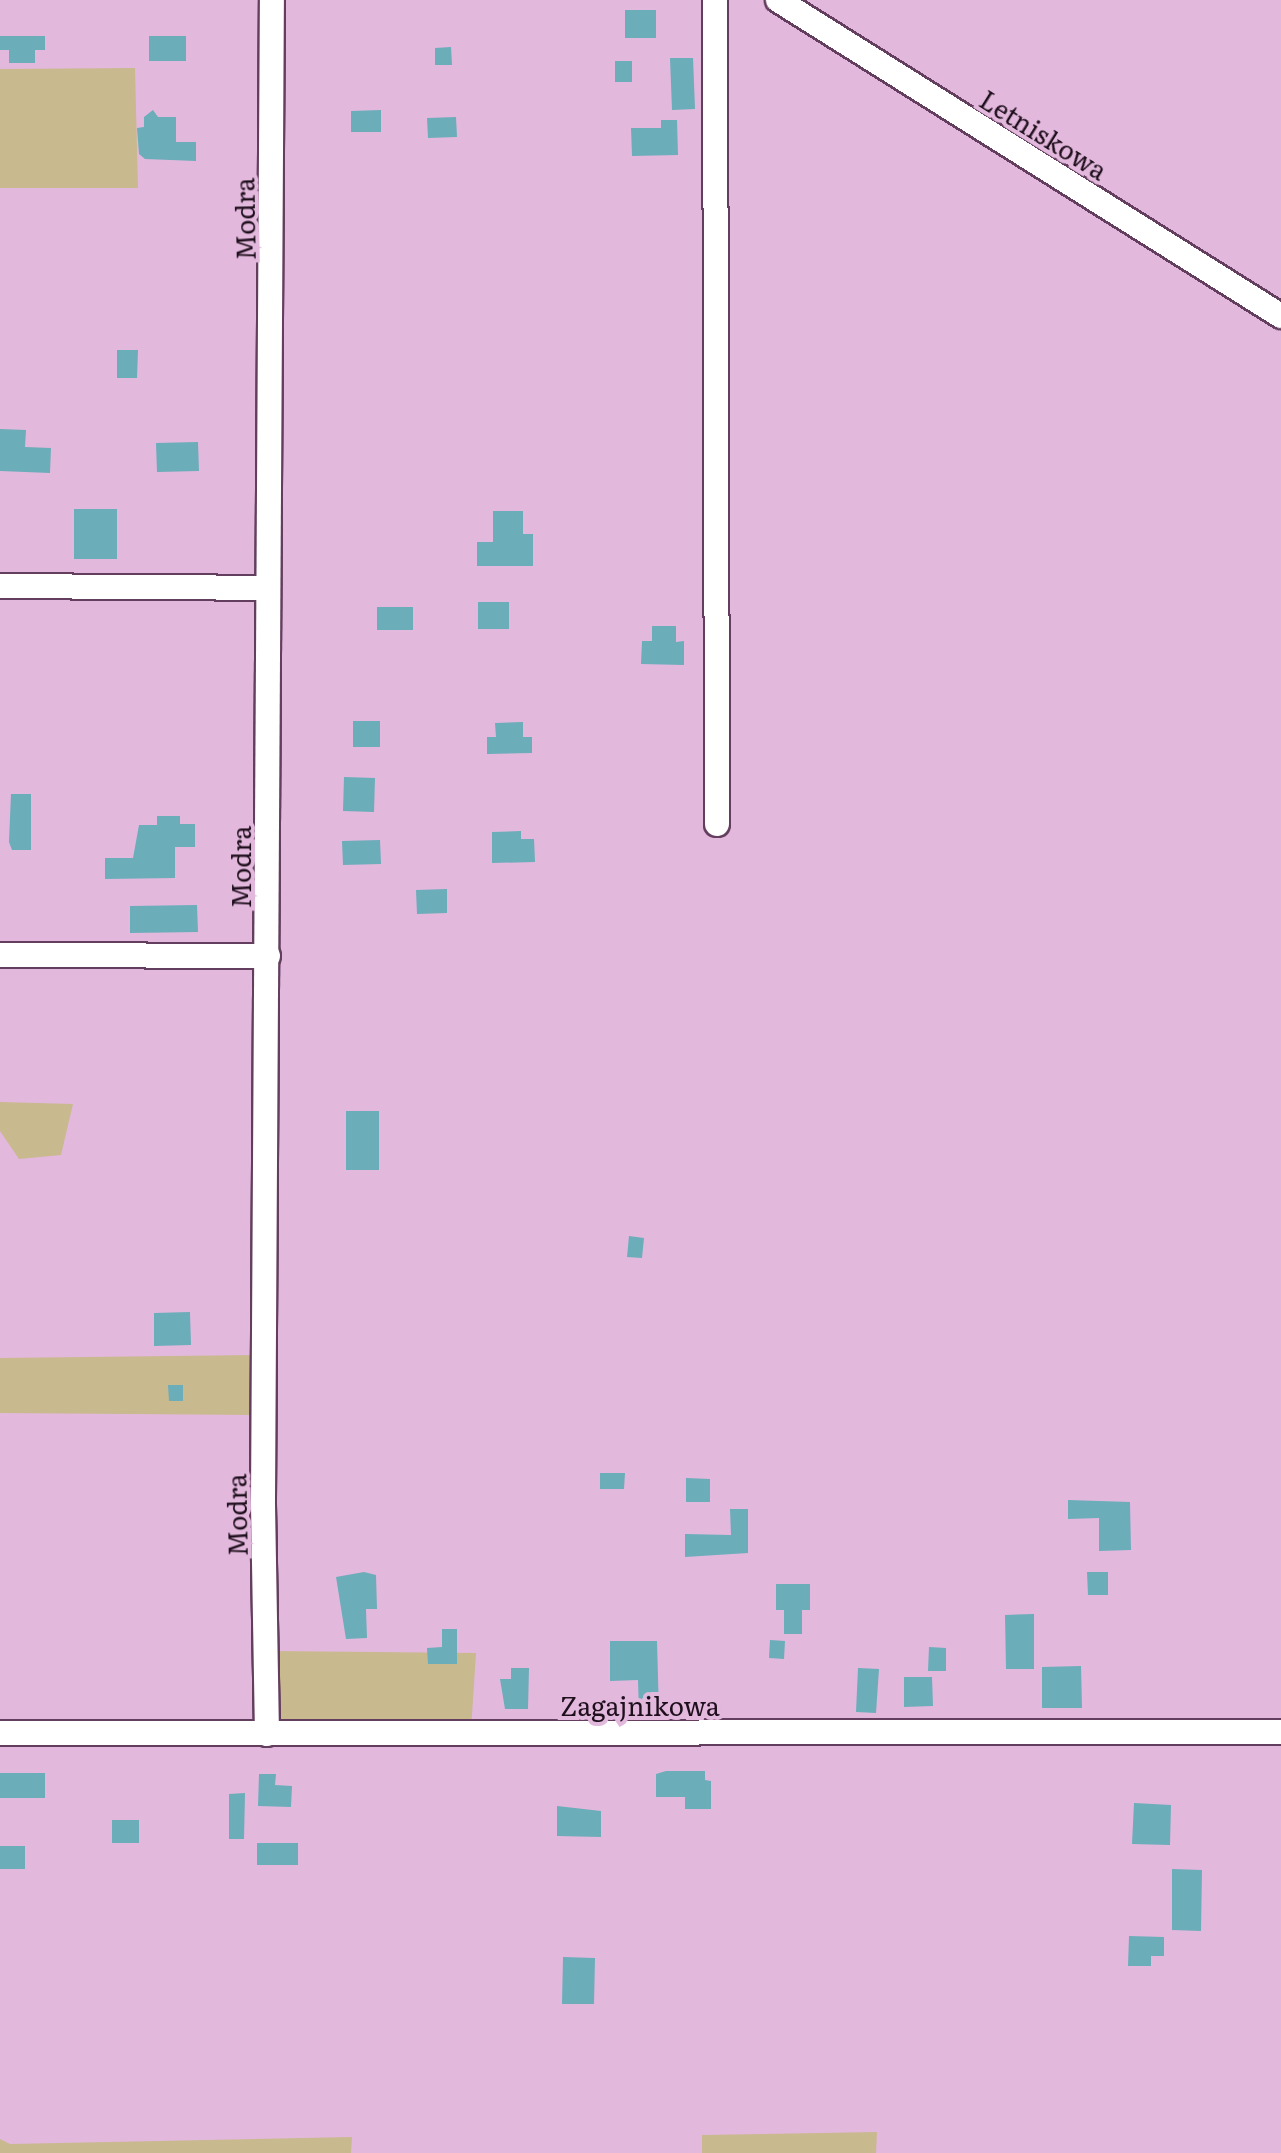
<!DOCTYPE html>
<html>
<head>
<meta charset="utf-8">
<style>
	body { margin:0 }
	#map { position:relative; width:1281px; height:2153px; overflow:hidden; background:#e3b8dd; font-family:Literata,serif }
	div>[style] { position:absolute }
	.green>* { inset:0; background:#c8b98f }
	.building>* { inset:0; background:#6badb9 }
	.roads { filter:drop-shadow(2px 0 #633e5e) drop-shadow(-2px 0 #633e5e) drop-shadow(0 2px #633e5e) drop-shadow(0 -2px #633e5e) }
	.minor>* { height:24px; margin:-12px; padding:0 12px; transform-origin:12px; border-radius:12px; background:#fff }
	span { translate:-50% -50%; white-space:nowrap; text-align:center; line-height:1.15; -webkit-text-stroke:8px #e3b8dd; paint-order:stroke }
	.street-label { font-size:26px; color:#1e0f1c }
</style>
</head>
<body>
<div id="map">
	<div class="green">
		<div style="clip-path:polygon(135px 68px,138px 188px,0 188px,0 69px)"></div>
		<div style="clip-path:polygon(0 1102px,73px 1104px,61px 1155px,19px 1159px,0 1131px)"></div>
		<div style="clip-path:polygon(262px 1355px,260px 1415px,0 1413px,0 1358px)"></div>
		<div style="clip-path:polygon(270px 1651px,476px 1653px,471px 1730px,284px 1729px,274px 1718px)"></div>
		<div style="clip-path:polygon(877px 2132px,876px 2153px,702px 2153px,702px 2135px)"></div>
		<div style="clip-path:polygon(352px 2137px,351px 2153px,0 2153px,0 2139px,10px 2144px)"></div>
	</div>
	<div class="building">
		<div style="clip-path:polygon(625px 10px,656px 10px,656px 38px,625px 38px)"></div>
		<div style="clip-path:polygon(0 36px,45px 36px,45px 50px,35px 50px,35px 63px,9px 63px,9px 50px,0 50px)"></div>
		<div style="clip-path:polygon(149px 36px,186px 36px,186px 61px,149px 61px)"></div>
		<div style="clip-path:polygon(451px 47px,452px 65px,435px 65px,435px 48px)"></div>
		<div style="clip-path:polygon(670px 58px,693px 58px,695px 109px,672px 110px)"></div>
		<div style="clip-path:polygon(615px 61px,632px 61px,632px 82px,615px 82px)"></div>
		<div style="clip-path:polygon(153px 110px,158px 117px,176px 117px,176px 142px,196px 142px,196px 161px,145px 159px,139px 154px,137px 128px,144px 127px,144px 117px)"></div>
		<div style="clip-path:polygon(381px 110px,381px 132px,351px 132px,351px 111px)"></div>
		<div style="clip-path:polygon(456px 117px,457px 137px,428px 138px,427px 118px)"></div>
		<div style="clip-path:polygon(661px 120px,677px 120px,678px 155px,632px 156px,631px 128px,661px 128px)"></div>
		<div style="clip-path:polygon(117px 350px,138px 350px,137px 378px,117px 378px)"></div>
		<div style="clip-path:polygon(0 429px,26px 430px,25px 447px,51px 448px,50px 473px,0 471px)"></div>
		<div style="clip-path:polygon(198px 442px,199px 471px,157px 472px,156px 443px)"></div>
		<div style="clip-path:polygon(74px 509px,117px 509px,117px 559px,74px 559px)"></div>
		<div style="clip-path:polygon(493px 511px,523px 511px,523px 534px,533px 534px,533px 566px,477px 566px,477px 542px,493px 542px)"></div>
		<div style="clip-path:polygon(478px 602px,509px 602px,509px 629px,478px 629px)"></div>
		<div style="clip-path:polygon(377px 607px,413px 607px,413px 630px,377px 630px)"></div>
		<div style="clip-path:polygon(652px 626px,676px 626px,676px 642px,684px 641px,684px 665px,641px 664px,642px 641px,652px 641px)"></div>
		<div style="clip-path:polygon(353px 721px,380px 721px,380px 747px,353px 747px)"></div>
		<div style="clip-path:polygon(523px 722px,523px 737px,532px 737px,532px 753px,487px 754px,487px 737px,496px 737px,495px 723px)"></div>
		<div style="clip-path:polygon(344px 777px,375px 778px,374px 812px,343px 811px)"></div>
		<div style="clip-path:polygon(11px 794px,31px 794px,31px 850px,12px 850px,9px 842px)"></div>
		<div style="clip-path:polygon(157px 816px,180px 816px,180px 824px,195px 824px,195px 847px,175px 847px,175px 878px,105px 879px,105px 858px,133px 858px,139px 825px,157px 825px)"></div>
		<div style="clip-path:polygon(521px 831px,521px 839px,534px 839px,535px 862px,492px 863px,492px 832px)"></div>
		<div style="clip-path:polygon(380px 840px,381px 864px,343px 865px,342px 841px)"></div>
		<div style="clip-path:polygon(447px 889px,447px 913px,417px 914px,416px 890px)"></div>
		<div style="clip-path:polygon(197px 905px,198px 932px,130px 933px,130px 906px)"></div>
		<div style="clip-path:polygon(346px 1111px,379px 1111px,379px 1170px,346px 1170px)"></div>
		<div style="clip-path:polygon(629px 1236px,644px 1238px,642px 1258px,627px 1257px)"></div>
		<div style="clip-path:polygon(190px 1312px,191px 1345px,154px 1346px,154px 1313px)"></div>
		<div style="clip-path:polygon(168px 1385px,183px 1385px,183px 1401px,169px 1401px)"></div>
		<div style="clip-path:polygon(600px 1473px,625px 1473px,624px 1489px,600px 1489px)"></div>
		<div style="clip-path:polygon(686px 1478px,710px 1479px,710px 1502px,686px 1502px)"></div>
		<div style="clip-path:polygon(1068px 1500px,1130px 1502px,1131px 1550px,1099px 1551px,1099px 1518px,1068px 1519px)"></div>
		<div style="clip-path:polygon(730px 1509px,748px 1509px,748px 1553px,685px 1557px,685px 1534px,731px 1535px)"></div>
		<div style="clip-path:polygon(364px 1572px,376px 1575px,377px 1609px,366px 1609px,367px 1638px,346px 1639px,336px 1577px)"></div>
		<div style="clip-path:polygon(1087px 1572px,1108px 1572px,1108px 1595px,1088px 1595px)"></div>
		<div style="clip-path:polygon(776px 1584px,810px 1584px,810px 1610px,802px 1610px,802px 1634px,784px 1634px,784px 1610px,776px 1610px)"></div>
		<div style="clip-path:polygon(1034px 1614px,1034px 1669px,1006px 1669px,1005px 1615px)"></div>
		<div style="clip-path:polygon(442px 1629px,457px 1629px,457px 1664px,428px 1664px,427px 1648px,442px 1647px)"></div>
		<div style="clip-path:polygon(770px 1640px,785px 1641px,784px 1659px,769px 1658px)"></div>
		<div style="clip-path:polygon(610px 1641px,657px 1641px,659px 1713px,639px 1713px,638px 1680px,610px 1681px)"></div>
		<div style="clip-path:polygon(929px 1647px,946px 1648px,946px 1671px,928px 1671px)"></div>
		<div style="clip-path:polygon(1081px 1666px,1082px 1708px,1042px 1708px,1042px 1667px)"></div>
		<div style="clip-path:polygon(511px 1668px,529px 1668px,528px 1709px,505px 1709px,500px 1679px,511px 1679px)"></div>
		<div style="clip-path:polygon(858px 1668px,879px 1669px,876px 1713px,856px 1712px)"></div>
		<div style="clip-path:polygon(904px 1677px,932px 1677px,933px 1706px,904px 1707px)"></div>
		<div style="clip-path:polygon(666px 1771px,705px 1771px,705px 1780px,711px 1781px,711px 1809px,685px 1809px,685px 1797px,656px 1797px,656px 1774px)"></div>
		<div style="clip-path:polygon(0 1773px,45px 1773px,45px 1798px,0 1798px)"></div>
		<div style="clip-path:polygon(259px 1774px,276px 1774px,275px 1785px,292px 1786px,291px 1807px,258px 1806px)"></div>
		<div style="clip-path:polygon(245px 1793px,244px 1839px,229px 1839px,229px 1794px)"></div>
		<div style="clip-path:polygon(1134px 1803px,1171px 1805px,1170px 1845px,1132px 1844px)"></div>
		<div style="clip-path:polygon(557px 1806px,601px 1811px,601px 1837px,557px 1836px)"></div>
		<div style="clip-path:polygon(112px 1820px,139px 1820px,139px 1843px,112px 1843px)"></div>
		<div style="clip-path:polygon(257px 1843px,298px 1843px,298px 1865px,257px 1865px)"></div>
		<div style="clip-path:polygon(0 1846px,25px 1846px,25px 1869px,0 1869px)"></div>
		<div style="clip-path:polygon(1172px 1869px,1202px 1870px,1201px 1931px,1172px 1930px)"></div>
		<div style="clip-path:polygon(1129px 1936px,1164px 1937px,1164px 1956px,1151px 1956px,1151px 1966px,1128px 1966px)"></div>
		<div style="clip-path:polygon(563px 1957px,595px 1958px,594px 2004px,562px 2004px)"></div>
	</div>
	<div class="roads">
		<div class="minor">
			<div style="left:715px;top:0;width:824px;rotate:89.86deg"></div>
			<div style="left:778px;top:0;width:594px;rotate:32.14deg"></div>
			<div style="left:0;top:586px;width:267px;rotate:0.4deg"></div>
			<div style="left:0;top:955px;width:268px;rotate:0.2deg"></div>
			<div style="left:0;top:1733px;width:1281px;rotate:-0.04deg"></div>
			<div style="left:267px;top:1734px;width:234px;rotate:-91deg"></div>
			<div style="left:263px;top:1500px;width:1500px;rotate:-89.66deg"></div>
		</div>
	</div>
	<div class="street-label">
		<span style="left:1044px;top:134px;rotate:32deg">Letniskowa</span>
		<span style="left:244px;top:219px;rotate:-91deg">Modra</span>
		<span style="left:240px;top:867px;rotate:-90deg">Modra</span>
		<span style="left:236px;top:1515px;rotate:-91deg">Modra</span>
		<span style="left:640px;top:1705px">Zagajnikowa</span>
	</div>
</div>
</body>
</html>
